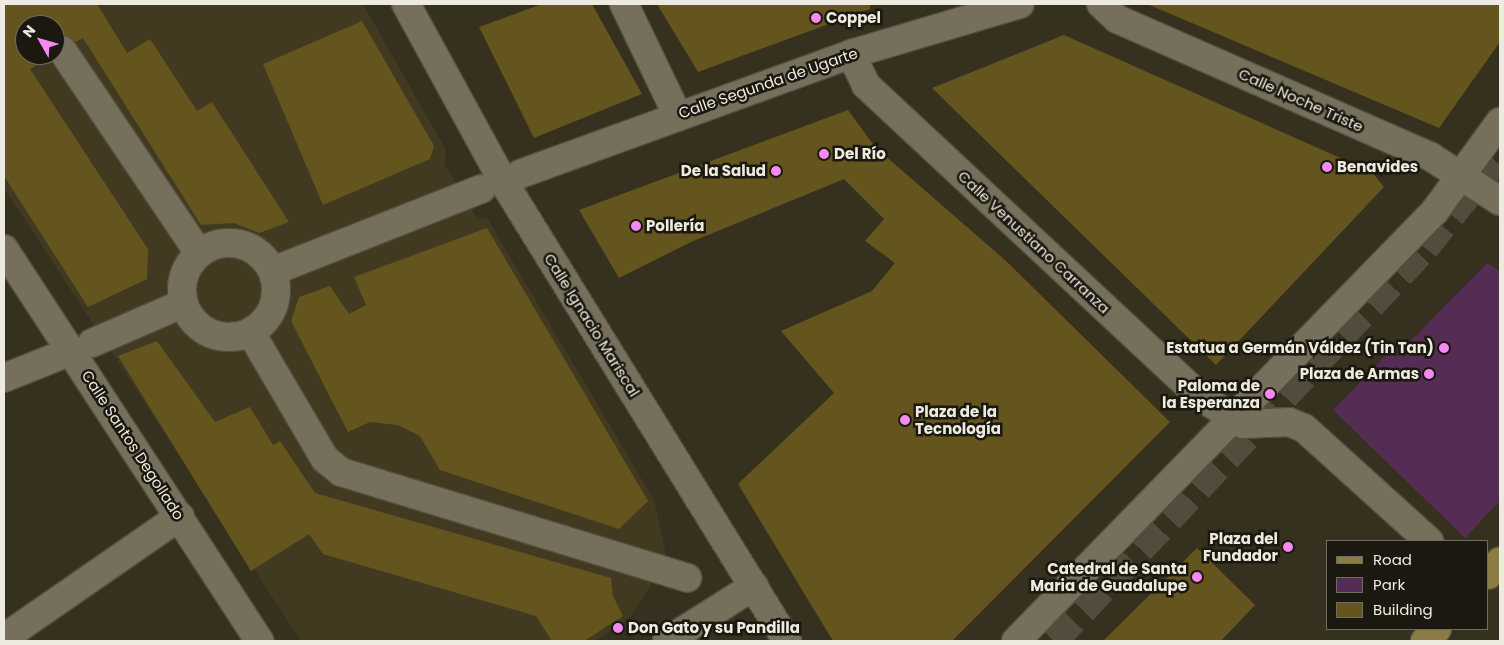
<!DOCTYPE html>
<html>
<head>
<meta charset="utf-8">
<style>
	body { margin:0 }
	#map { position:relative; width:1504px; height:645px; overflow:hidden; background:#36301e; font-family:Poppins,sans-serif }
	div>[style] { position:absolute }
	.built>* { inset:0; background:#413a21 }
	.green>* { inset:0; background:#552c53 }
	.building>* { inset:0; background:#64551f }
	.major-tunnel>* { height:28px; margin-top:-14px; transform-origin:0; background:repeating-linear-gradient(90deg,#514c3b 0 28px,transparent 0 42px) }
	.roads { filter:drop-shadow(1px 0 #534f3f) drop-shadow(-1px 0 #534f3f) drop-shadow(0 1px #534f3f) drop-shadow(0 -1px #534f3f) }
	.minor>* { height:28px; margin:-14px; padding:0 14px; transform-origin:14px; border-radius:14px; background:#756f5b }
	.minor>.ring { margin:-14px; padding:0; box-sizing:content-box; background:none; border:28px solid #756f5b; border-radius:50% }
	.major>* { height:28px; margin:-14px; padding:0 14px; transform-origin:14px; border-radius:14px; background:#8b7c45 }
	.dots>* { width:14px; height:14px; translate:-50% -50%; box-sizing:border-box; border:2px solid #1b1810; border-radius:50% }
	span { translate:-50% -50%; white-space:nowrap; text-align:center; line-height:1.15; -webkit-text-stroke:5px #1b1810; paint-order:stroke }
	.poi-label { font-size:15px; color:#edeadf; font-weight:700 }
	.left { translate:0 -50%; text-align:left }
	.right { translate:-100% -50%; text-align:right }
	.street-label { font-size:15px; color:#edeadf }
	.frame { position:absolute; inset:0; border:5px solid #edeadf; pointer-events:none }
	.legend { position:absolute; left:1326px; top:540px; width:162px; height:90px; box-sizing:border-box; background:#1b1810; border:1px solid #6f6c63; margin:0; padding:6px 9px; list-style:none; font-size:15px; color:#edeadf }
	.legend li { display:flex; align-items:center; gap:10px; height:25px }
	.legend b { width:25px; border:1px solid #6f6c63 }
	.north { position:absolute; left:15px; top:15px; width:50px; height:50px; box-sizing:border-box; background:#1b1810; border:1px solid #6f6c63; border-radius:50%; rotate:308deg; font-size:14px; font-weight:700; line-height:20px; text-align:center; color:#edeadf }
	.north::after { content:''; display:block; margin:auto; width:18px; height:22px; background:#f489ef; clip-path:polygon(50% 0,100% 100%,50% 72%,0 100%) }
</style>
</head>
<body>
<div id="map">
	<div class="built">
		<div style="clip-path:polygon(evenodd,4px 4px,363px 4px,446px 150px,445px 165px,478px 219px,487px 218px,654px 500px,667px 560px,630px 617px,595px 641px,301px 641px,4px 188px,4px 4px,25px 25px,55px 25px,55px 55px,25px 55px,25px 25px)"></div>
	</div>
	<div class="green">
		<div style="clip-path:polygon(1487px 263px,1500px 271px,1500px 501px,1465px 538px,1333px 410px,1389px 352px,1395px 357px)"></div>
	</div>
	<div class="building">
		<div style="clip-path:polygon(4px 4px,97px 4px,127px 53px,150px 39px,197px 111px,212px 102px,289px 222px,259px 233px,234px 223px,201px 225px,83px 38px,76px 42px,68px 36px,55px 36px,55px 25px,25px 25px,25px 55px,49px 58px,30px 69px,148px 249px,147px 279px,88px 307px,4px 176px)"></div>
		<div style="clip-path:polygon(542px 4px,592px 4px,642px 94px,534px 138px,479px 27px)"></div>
		<div style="clip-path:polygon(657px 4px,870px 4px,870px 9px,698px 72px)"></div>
		<div style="clip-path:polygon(1147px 4px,1500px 4px,1500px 42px,1439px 128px)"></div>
		<div style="clip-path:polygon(362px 21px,434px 146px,430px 159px,323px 205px,263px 64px)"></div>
		<div style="clip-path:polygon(1064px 35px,1372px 172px,1384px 187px,1216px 365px,932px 88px)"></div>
		<div style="clip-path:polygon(848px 110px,875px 147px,1005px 260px,1170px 422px,952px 641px,833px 641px,738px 484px,834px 393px,781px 331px,872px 291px,895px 263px,865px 241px,884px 219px,844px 179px,691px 242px,619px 278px,579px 210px)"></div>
		<div style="clip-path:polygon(487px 228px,648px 501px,619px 529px,440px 470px,420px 436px,398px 425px,370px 422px,348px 432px,291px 321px,299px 297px,330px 286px,349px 314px,366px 305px,354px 277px)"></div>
		<div style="clip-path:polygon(157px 341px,215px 422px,250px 407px,273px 445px,280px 441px,315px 493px,611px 578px,613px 596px,623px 616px,584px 641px,552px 641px,536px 616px,323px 554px,309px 534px,251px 571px,118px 356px)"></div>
		<div style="clip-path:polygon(1197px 548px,1255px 605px,1221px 641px,1103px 641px)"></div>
	</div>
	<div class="major-tunnel">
		<div style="left:1054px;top:641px;width:540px;rotate:-46.65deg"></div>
		<div style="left:1425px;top:248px;width:119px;rotate:-51.1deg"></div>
	</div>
	<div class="roads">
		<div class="minor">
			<div style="left:406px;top:4px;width:202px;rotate:61.3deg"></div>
			<div style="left:503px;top:181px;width:541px;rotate:58.31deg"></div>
			<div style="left:624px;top:4px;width:122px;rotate:64.3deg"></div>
			<div style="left:1101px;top:4px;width:22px;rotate:43deg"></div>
			<div style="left:1117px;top:19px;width:343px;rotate:23.7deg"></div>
			<div style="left:1431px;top:157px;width:82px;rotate:32.5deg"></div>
			<div style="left:62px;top:50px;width:245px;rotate:56deg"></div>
			<div style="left:851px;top:54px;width:34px;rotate:64deg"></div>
			<div style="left:866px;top:85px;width:458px;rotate:43deg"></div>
			<div style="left:1201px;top:397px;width:50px;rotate:32.7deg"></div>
			<div style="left:1243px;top:424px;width:46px;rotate:-2.5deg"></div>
			<div style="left:1289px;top:422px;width:16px;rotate:22deg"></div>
			<div style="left:1304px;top:428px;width:169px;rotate:42.1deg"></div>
			<div style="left:520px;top:174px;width:352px;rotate:-19.9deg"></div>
			<div style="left:851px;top:54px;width:176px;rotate:-16.5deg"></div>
			<div class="ring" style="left:182px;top:243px;width:66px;height:66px"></div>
			<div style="left:4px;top:249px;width:468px;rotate:56.9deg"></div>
			<div style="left:273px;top:271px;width:224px;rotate:-21.5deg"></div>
			<div style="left:251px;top:333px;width:146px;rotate:59.6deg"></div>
			<div style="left:325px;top:459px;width:21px;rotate:39deg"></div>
			<div style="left:341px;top:472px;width:362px;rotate:17deg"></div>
			<div style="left:92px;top:343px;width:100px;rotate:-23.5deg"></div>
			<div style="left:4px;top:378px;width:72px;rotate:-21.9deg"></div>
			<div style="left:4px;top:638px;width:214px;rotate:-34.7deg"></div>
			<div style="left:667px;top:641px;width:103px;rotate:-32.3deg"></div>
			<div style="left:1016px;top:641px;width:600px;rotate:-45.74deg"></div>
			<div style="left:1435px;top:211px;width:110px;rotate:-53.9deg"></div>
		</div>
		<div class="major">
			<div style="left:1488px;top:575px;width:18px;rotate:-49deg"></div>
			<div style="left:1425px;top:641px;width:17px;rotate:-45deg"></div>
		</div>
	</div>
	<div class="dots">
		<div style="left:816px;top:18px;background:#f489ef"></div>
		<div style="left:824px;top:154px;background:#f489ef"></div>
		<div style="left:1327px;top:167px;background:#f489ef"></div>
		<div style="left:776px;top:171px;background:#f489ef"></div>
		<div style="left:636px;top:226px;background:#f489ef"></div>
		<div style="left:1444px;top:348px;background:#f489ef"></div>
		<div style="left:1429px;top:374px;background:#f489ef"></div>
		<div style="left:1270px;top:394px;background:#f489ef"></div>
		<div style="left:905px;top:420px;background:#f489ef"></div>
		<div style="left:1288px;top:547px;background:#f489ef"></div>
		<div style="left:1197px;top:577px;background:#f489ef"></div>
		<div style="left:618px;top:628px;background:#f489ef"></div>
	</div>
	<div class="poi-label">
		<span class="left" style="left:826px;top:18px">Coppel</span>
		<span class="left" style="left:834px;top:154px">Del Río</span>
		<span class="left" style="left:1337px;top:167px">Benavides</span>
		<span class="right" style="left:766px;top:171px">De la Salud</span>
		<span class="left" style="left:646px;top:226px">Pollería</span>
		<span class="right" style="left:1434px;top:348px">Estatua a Germán Váldez (Tin Tan)</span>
		<span class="right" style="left:1419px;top:374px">Plaza de Armas</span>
		<span class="right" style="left:1260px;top:394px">Paloma de<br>la Esperanza</span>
		<span class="left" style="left:915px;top:420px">Plaza de la<br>Tecnología</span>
		<span class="right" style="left:1278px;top:547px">Plaza del<br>Fundador</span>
		<span class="right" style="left:1187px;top:577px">Catedral de Santa<br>Maria de Guadalupe</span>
		<span class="left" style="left:628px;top:628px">Don Gato y su Pandilla</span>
	</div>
	<div class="street-label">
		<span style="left:768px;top:83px;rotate:-19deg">Calle Segunda de Ugarte</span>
		<span style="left:1301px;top:100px;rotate:24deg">Calle Noche Triste</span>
		<span style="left:1034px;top:242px;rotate:43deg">Calle Venustiano Carranza</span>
		<span style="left:592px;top:325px;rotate:58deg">Calle Ignacio Mariscal</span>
		<span style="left:133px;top:445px;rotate:57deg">Calle Santos Degollado</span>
	</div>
	<div class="frame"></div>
	<ul class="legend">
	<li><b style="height:6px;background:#8b7c45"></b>Road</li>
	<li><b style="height:14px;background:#552c53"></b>Park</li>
	<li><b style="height:14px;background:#64551f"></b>Building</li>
	</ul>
	<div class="north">N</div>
</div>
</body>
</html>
